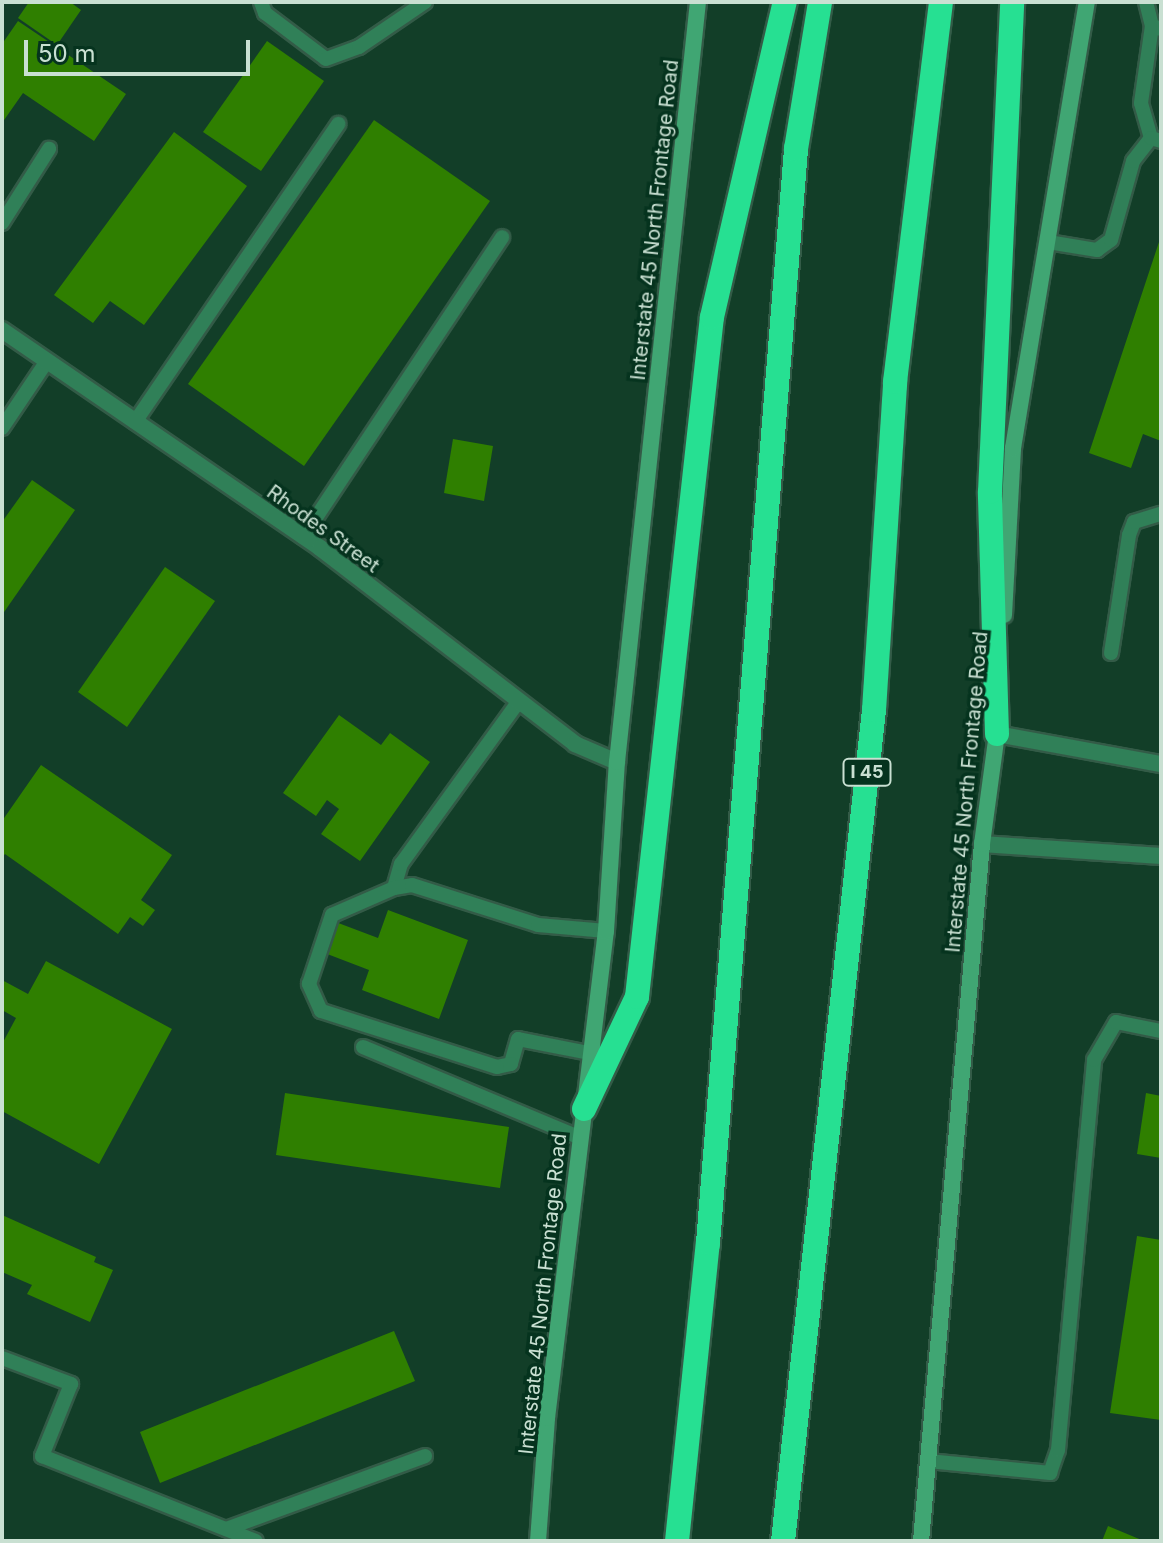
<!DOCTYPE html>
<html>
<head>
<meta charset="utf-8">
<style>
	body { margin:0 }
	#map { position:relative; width:1163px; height:1543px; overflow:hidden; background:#123e28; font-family:Inter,sans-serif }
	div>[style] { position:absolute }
	.building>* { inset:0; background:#2f7f00 }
	.roads { filter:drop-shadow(2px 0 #335b47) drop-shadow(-2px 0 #335b47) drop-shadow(0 2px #335b47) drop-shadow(0 -2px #335b47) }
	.lane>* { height:14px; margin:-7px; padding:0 7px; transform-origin:7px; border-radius:7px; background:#308058 }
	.street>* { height:16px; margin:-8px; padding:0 8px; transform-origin:8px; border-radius:8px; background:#308058 }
	.secondary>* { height:16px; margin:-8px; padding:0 8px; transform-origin:8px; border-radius:8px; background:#40a673 }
	.highway>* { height:24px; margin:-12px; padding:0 12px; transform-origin:12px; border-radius:12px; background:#26e092 }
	span { translate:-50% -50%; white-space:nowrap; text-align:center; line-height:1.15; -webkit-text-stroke:7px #05331e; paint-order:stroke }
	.shield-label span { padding:2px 6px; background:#05331e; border:2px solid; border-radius:6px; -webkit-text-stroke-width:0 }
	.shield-label { font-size:18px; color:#c9e0d2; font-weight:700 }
	.street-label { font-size:20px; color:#c9e0d2 }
	.frame { position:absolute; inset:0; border:4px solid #c9e0d2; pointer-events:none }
	.scale { position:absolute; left:24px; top:40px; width:226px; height:36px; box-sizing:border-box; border:4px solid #c9e0d2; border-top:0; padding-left:10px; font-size:24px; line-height:28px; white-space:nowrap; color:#c9e0d2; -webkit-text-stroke:6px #05331e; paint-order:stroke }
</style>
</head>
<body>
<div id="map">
	<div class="building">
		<div style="clip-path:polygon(29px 2px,70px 2px,81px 10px,57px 45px,18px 18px)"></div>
		<div style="clip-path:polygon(18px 21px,126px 94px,94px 141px,23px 93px,2px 123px,2px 44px)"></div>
		<div style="clip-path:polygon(267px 41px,324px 81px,261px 171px,203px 132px)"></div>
		<div style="clip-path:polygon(374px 120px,490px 201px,304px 466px,188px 384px)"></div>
		<div style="clip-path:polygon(174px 132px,247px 186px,144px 325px,110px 301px,93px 323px,54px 295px)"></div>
		<div style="clip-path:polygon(1161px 236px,1161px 441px,1143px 434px,1131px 468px,1089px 453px)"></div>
		<div style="clip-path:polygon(453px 439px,493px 446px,484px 501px,444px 493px)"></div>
		<div style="clip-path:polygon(32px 480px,75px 510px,2px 615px,2px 522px)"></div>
		<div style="clip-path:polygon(165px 567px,215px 601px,127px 727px,78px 692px)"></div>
		<div style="clip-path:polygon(339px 715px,381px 745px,390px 733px,430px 762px,360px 861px,321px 834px,339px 809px,327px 800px,316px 816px,283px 793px)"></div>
		<div style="clip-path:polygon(41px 765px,172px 855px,141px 900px,155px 910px,143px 926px,130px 917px,118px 934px,5px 854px,2px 858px,2px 821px)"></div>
		<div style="clip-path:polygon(388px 910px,468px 940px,439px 1019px,362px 990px,369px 970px,322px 952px,333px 921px,378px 938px)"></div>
		<div style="clip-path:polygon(46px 961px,172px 1029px,99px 1164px,2px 1111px,2px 1044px,16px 1018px,2px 1010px,2px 980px,28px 994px)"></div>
		<div style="clip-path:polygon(285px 1093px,509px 1127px,500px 1188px,276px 1155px)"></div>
		<div style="clip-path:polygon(1146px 1093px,1161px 1096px,1161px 1158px,1137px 1154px)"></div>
		<div style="clip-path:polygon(2px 1215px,96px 1257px,94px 1262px,113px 1270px,90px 1322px,27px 1294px,32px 1285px,2px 1272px)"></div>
		<div style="clip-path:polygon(1137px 1236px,1161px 1240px,1161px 1420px,1110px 1413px)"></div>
		<div style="clip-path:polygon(394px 1331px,415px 1381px,160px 1483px,140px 1432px)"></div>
		<div style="clip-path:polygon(1108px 1526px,1144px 1541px,1102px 1541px)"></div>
	</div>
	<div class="roads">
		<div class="lane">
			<div style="left:261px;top:2px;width:12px;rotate:70deg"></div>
			<div style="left:265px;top:13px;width:76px;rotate:37deg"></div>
			<div style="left:326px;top:59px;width:35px;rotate:-20deg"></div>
			<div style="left:359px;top:47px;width:80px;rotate:-34.3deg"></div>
			<div style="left:1146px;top:2px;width:25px;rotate:76deg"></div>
			<div style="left:1152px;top:26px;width:9px;rotate:18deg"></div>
			<div style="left:1151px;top:138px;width:36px;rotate:-106deg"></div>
			<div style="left:1141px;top:103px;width:78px;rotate:-81.9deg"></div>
			<div style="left:2px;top:223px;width:88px;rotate:-57.6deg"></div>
			<div style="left:1048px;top:242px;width:50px;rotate:9.3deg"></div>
			<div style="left:1097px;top:250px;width:17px;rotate:-36deg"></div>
			<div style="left:1111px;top:240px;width:82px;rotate:-74.4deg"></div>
			<div style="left:1133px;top:161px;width:29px;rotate:-52deg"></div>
			<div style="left:1151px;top:138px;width:10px;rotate:17deg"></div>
			<div style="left:135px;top:422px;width:361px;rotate:-55.7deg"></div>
			<div style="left:2px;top:428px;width:81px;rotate:-56.1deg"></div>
			<div style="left:303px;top:537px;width:360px;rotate:-56.4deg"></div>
			<div style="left:1111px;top:653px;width:119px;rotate:-81.3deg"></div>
			<div style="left:1129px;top:535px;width:14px;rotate:-69deg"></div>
			<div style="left:1134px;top:522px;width:28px;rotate:-17deg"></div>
			<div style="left:394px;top:888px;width:25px;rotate:-74deg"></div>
			<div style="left:401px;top:864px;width:201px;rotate:-54.1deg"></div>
			<div style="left:363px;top:1047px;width:236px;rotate:22.7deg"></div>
			<div style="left:589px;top:1053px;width:72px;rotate:-168.8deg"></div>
			<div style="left:518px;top:1039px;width:26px;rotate:106deg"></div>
			<div style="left:511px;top:1064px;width:14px;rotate:168deg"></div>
			<div style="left:497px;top:1067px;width:185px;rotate:-162.3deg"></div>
			<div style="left:321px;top:1011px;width:30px;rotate:-114deg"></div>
			<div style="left:309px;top:984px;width:73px;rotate:-71.6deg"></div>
			<div style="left:332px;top:915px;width:68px;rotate:-23.5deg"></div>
			<div style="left:394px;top:888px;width:18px;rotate:-9deg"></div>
			<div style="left:412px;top:885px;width:132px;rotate:17.6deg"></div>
			<div style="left:538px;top:925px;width:68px;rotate:5deg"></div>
			<div style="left:2px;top:1358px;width:74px;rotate:20.6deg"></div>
			<div style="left:71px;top:1384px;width:78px;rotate:111.9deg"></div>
			<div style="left:42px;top:1456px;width:230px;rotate:21.7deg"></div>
			<div style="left:928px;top:1461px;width:123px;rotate:5.6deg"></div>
			<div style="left:1050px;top:1473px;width:24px;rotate:-71deg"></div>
			<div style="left:1058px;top:1450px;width:392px;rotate:-84.7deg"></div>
			<div style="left:1094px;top:1060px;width:44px;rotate:-59.9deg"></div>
			<div style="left:1116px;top:1022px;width:46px;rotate:11.3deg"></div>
			<div style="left:226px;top:1529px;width:212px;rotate:-20.1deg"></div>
		</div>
		<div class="street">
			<div style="left:2px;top:330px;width:386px;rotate:34.4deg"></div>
			<div style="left:320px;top:548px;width:322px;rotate:37.5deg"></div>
			<div style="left:575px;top:744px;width:46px;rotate:23.2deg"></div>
			<div style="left:997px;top:734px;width:167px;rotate:10.4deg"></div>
			<div style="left:982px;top:844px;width:179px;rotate:3.8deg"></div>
		</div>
		<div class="secondary">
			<div style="left:1004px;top:615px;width:167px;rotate:-86.9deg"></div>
			<div style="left:1013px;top:448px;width:452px;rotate:-80.6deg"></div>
			<div style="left:538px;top:1541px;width:123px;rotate:-85.8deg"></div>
			<div style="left:547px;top:1418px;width:491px;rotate:-83.1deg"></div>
			<div style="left:606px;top:931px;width:169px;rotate:-86.3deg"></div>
			<div style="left:617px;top:762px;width:764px;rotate:-83.92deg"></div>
			<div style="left:921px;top:1541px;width:700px;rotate:-85deg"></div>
			<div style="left:982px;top:844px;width:119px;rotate:-82.3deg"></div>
		</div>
		<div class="highway">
			<div style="left:997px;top:734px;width:242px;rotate:-91.7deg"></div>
			<div style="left:990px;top:492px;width:490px;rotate:-87.4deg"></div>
			<div style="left:584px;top:1109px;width:124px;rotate:-64.7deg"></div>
			<div style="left:637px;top:997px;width:684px;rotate:-83.71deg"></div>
			<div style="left:712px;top:317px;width:323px;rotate:-77deg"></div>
			<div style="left:677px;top:1541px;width:300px;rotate:-84.1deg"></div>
			<div style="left:708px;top:1243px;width:1098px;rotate:-85.4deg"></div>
			<div style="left:796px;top:149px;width:149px;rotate:-80.7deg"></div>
			<div style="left:783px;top:1541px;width:836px;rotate:-83.75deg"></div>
			<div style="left:874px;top:710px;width:329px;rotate:-86.3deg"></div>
			<div style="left:895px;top:382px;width:383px;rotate:-83.1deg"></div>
		</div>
	</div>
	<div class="shield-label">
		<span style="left:867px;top:772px">I 45</span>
	</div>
	<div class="street-label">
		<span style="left:655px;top:220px;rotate:-84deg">Interstate 45 North Frontage Road</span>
		<span style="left:323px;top:529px;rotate:36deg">Rhodes Street</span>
		<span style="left:967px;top:792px;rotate:-85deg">Interstate 45 North Frontage Road</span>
		<span style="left:543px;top:1294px;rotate:-84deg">Interstate 45 North Frontage Road</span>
	</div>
	<div class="frame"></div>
	<div class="scale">50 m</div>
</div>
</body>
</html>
